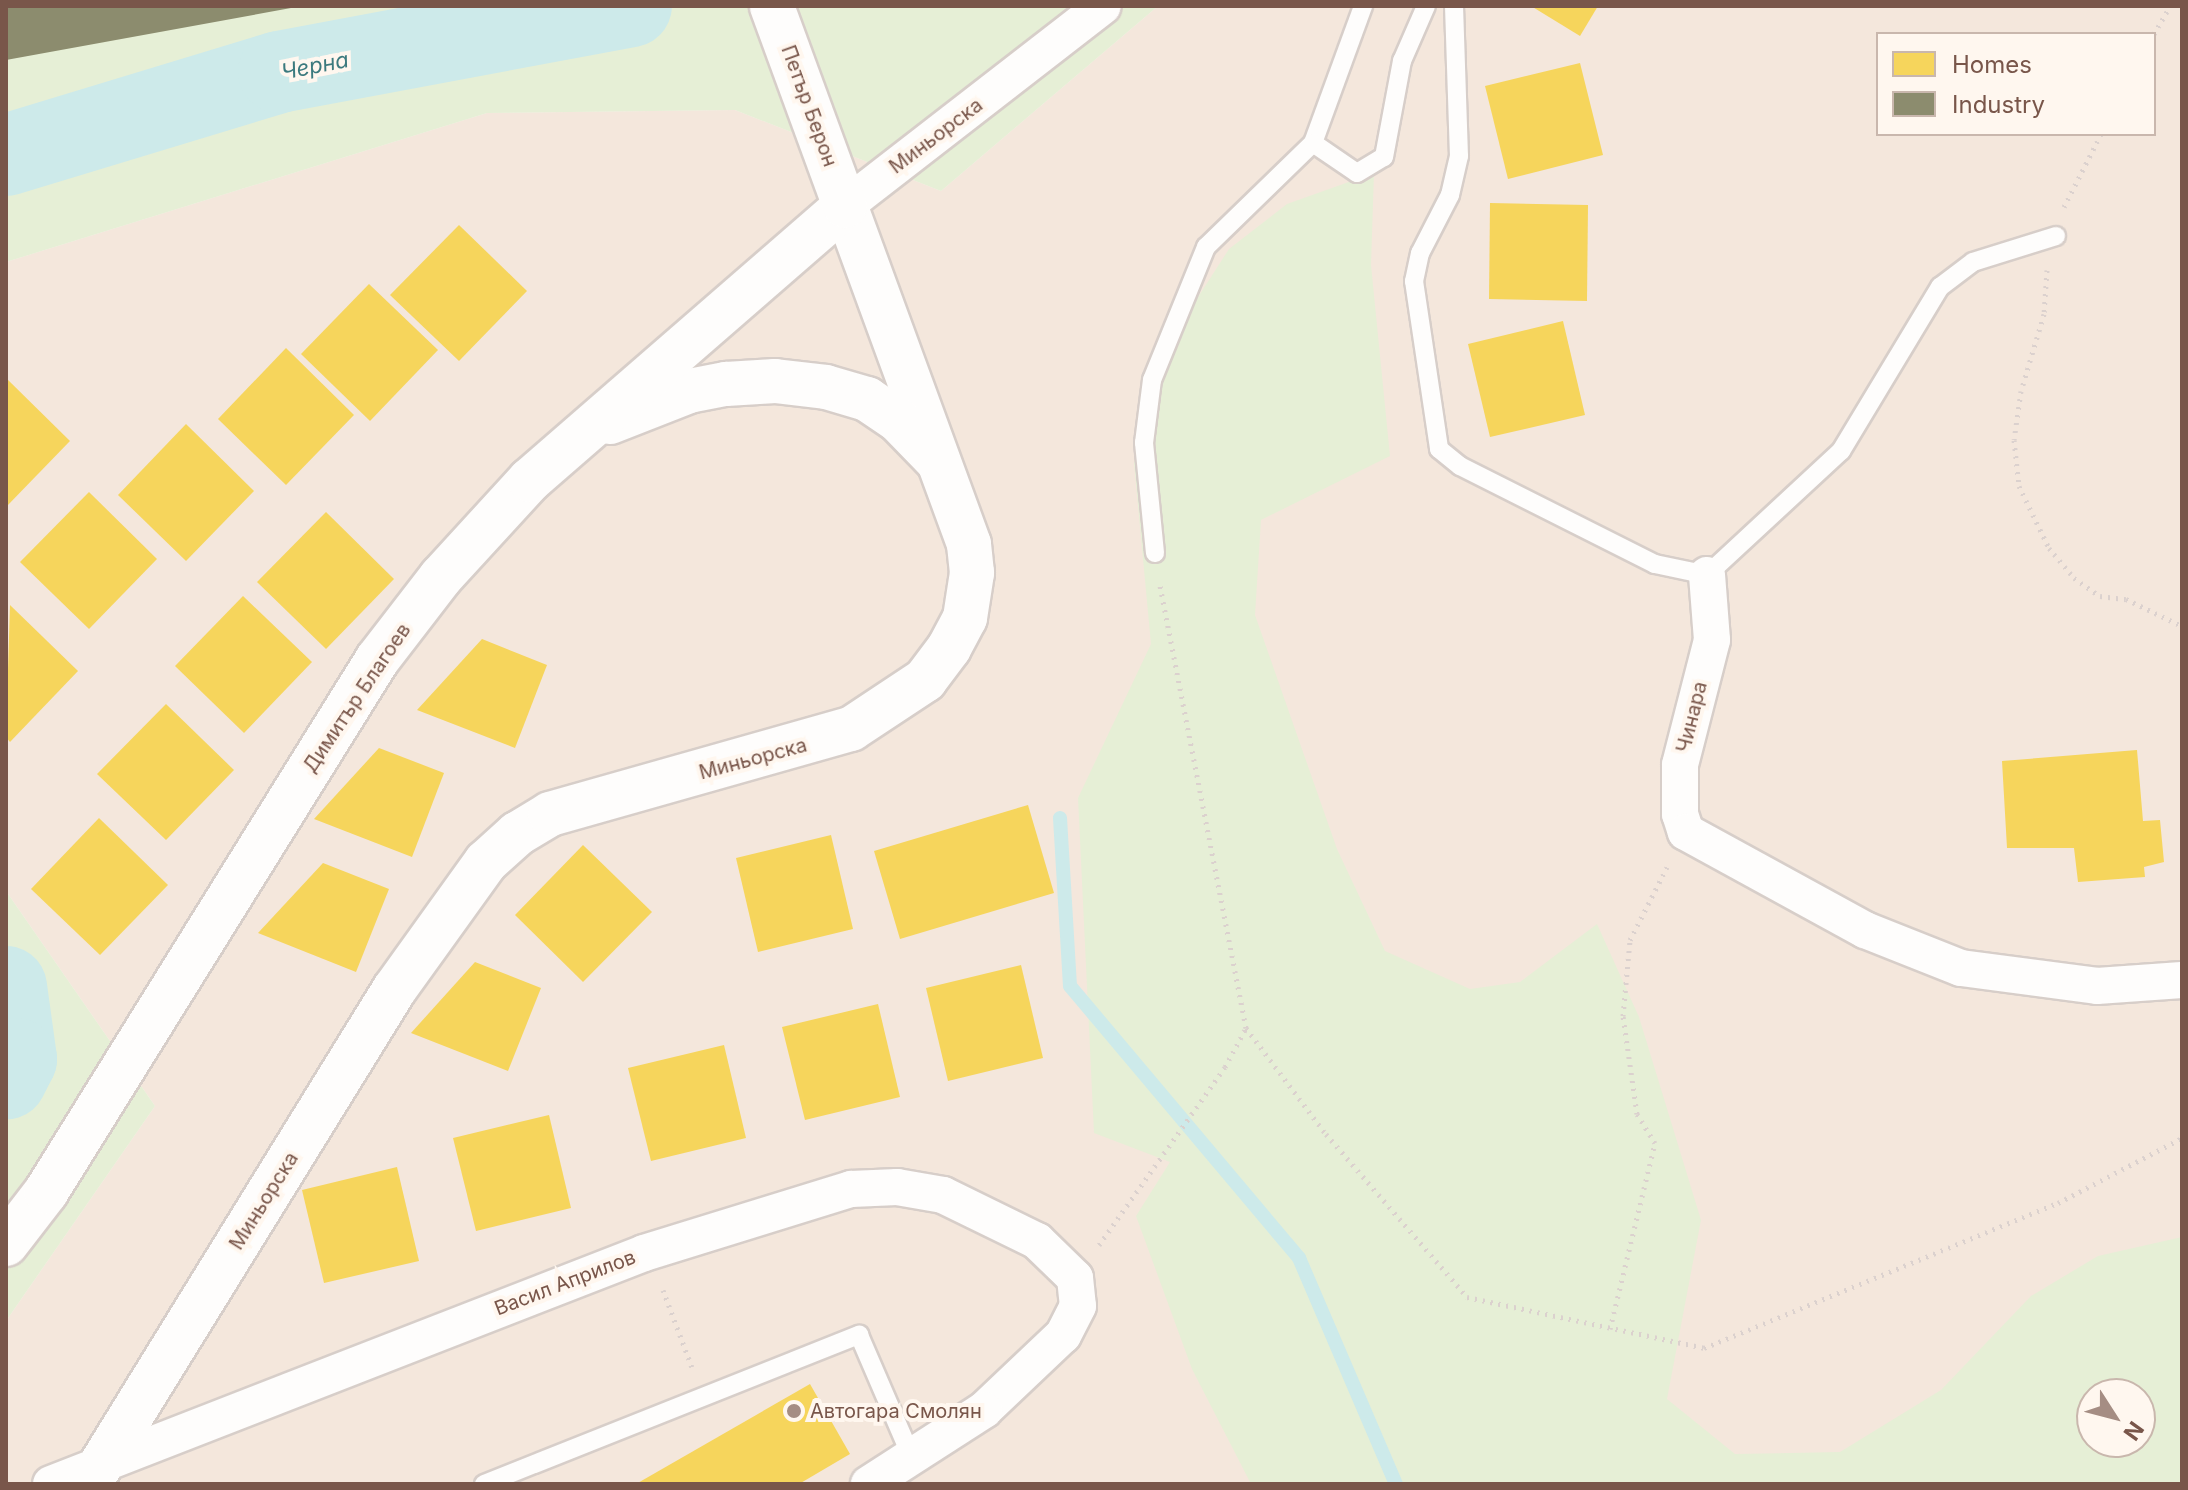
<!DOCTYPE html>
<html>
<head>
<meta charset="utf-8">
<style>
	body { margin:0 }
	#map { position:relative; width:2188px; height:1490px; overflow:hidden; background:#f8f2ec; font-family:Inter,sans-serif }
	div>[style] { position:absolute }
	.residential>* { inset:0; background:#f4e7dc }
	.green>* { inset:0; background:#e6efd6 }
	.homes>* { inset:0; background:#f6d55c }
	.industry>* { inset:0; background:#8c8c6e }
	.stream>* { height:14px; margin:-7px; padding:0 7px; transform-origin:7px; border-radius:7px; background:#cdeaea }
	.river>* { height:82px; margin:-41px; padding:0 41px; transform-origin:41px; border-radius:41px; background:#cdeaea }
	.path>* { height:5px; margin-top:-2.5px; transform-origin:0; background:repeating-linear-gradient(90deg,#dbd1ce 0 2px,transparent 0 8px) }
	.roads { filter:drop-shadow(2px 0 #d7cec9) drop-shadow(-2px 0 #d7cec9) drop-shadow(0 2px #d7cec9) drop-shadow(0 -2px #d7cec9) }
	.service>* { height:18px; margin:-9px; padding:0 9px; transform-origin:9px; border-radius:9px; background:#fefdfc }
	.minor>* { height:36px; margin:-18px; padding:0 18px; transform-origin:18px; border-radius:18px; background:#fefdfc }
	.tertiary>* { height:44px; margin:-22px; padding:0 22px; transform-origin:22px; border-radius:22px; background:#fefdfc }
	.secondary>* { height:44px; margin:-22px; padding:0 22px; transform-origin:22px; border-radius:22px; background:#fefdfc }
	.dots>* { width:22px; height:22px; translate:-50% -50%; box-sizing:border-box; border:4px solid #fff7ef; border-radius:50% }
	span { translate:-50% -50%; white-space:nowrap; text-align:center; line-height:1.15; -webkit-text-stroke:8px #fff7ef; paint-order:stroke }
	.street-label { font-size:20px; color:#79564a }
	.poi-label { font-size:20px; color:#79564a }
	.left { translate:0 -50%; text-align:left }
	.water-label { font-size:22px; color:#3c7a7e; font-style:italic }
	.frame { position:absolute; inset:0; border:8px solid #79564a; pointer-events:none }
	.legend { position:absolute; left:1876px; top:32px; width:280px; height:104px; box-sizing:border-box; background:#fff7ef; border:2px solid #c9b7ad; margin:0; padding:10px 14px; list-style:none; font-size:24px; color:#79564a }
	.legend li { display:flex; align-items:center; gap:16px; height:40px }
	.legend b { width:40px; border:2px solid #c9b7ad }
	.north { position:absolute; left:2076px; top:1378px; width:80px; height:80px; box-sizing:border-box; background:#fff7ef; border:2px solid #c9b7ad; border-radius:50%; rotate:126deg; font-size:22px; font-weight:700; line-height:32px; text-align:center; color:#79564a }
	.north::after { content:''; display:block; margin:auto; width:28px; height:36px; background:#a58d83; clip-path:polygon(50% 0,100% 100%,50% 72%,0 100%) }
</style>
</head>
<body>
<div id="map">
	<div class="residential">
		<div style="clip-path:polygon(evenodd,1158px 6px,2182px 6px,2182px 1484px,6px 1484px,6px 1321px,155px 1106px,6px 891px,6px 262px,487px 113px,735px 110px,941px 191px,1158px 6px,1878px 34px,2154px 34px,2154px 134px,1878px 134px,1878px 34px,1158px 6px,2092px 1394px,2140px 1394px,2140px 1442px,2092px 1442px,2092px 1394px)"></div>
	</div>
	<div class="green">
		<div style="clip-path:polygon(6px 6px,1158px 6px,941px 191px,735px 110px,487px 113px,6px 262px)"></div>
		<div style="clip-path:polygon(evenodd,1374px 173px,1371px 265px,1390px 456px,1261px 520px,1255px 615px,1337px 849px,1385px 951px,1470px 989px,1520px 982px,1597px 924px,1639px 1017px,1701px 1220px,1667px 1399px,1735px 1454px,1840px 1452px,1941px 1390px,2031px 1296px,2098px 1256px,2182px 1237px,2182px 1484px,1251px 1484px,1192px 1369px,1136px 1216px,1170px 1162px,1094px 1133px,1078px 798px,1151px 644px,1134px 463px,1180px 325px,1229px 249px,1287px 204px,1374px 173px,2092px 1394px,2140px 1394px,2140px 1442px,2092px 1442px,2092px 1394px)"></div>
		<div style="clip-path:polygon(6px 891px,155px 1106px,6px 1321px)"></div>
	</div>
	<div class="homes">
		<div style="clip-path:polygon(1531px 6px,1598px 6px,1580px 36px)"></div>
		<div style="clip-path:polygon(1580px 63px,1603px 155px,1508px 179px,1485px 86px)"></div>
		<div style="clip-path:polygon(1490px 203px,1588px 205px,1587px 301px,1489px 299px)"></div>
		<div style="clip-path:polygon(459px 225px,527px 291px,459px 361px,390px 295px)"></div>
		<div style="clip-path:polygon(369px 284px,438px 350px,370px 421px,301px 354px)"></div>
		<div style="clip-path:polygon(1563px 321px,1585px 415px,1490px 437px,1468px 344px)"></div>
		<div style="clip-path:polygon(286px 348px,354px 415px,286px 485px,218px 419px)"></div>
		<div style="clip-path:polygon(6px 378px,70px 441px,6px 507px)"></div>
		<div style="clip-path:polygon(186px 424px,254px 491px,186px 561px,118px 495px)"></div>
		<div style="clip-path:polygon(89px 492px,157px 559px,89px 629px,20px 562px)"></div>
		<div style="clip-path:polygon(326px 512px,394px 579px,326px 649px,257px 582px)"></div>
		<div style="clip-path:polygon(243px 596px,312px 662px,244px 733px,175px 666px)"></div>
		<div style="clip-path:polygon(10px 605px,78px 671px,10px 742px,6px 737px)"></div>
		<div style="clip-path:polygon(482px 639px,547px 665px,515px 748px,417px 710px)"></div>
		<div style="clip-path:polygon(166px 704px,234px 770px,166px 840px,97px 774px)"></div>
		<div style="clip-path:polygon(379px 748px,444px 773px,412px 857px,314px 819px)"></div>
		<div style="clip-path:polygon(2137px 750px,2143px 821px,2160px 820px,2164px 862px,2144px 867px,2145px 877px,2078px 882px,2074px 848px,2007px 848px,2002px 761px)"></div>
		<div style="clip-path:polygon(1028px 805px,1054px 893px,900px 939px,874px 851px)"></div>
		<div style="clip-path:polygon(99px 818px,168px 885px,100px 955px,31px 889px)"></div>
		<div style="clip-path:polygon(831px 835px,853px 929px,758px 952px,736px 858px)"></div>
		<div style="clip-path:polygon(583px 845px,652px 912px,583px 982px,515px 915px)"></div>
		<div style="clip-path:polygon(323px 863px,389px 889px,356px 972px,258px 933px)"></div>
		<div style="clip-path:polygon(475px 962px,541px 988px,508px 1071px,411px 1033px)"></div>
		<div style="clip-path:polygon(1021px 965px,1043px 1058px,948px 1081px,926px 988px)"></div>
		<div style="clip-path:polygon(878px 1004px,900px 1097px,805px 1120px,782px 1027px)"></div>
		<div style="clip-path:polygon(724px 1045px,746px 1138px,651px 1161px,628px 1068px)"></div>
		<div style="clip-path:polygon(549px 1115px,571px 1208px,476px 1231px,453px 1138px)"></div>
		<div style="clip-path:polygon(397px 1167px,419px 1261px,324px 1283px,302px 1190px)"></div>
		<div style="clip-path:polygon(810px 1384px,850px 1454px,799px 1484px,636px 1484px)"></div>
	</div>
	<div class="industry">
		<div style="clip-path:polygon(6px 6px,291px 6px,291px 8px,6px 60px)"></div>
	</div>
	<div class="stream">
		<div style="left:1060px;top:818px;width:168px;rotate:86.6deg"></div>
		<div style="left:1070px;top:986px;width:356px;rotate:49.9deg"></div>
		<div style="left:1299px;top:1258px;width:246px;rotate:66.8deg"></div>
	</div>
	<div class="river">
		<div style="left:6px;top:155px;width:285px;rotate:-16.9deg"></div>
		<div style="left:279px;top:72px;width:358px;rotate:-10.6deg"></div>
		<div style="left:6px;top:987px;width:73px;rotate:82.1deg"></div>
		<div style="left:16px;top:1059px;width:22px;rotate:117deg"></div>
	</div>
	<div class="path">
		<div style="left:2154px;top:34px;width:32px;rotate:-60deg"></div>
		<div style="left:2064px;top:207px;width:82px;rotate:-63.1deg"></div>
		<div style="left:2047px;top:270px;width:44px;rotate:93.9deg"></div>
		<div style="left:2044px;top:314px;width:80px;rotate:106.6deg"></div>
		<div style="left:2021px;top:391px;width:49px;rotate:98.1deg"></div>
		<div style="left:2014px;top:440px;width:46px;rotate:83.8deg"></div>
		<div style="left:2019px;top:486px;width:69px;rotate:64.2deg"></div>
		<div style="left:2049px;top:548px;width:39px;rotate:50deg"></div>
		<div style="left:2074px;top:578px;width:32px;rotate:35deg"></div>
		<div style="left:2100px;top:596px;width:26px;rotate:7deg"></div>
		<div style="left:2126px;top:599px;width:62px;rotate:25.7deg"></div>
		<div style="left:1246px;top:1028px;width:133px;rotate:53deg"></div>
		<div style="left:1326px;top:1134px;width:216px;rotate:49.1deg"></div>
		<div style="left:1467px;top:1297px;width:242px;rotate:12.1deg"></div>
		<div style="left:1704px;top:1348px;width:383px;rotate:-22.3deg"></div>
		<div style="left:2058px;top:1203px;width:140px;rotate:-27.7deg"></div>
		<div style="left:1099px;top:1245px;width:218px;rotate:-54.7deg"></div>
		<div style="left:1225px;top:1067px;width:44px;rotate:-61.7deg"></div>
		<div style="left:1246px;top:1028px;width:451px;rotate:-101deg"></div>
		<div style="left:663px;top:1290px;width:82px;rotate:69.4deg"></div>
		<div style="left:1610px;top:1329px;width:191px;rotate:-76.4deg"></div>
		<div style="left:1655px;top:1143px;width:34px;rotate:-122deg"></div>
		<div style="left:1637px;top:1114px;width:99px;rotate:-98.1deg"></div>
		<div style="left:1623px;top:1016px;width:76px;rotate:-84.7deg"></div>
		<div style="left:1630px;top:940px;width:82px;rotate:-63.1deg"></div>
	</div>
	<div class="roads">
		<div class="service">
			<div style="left:1454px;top:6px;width:150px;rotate:88.1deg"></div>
			<div style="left:1459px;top:156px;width:40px;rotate:103deg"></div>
			<div style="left:1450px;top:195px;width:65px;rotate:117.3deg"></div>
			<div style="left:1420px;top:253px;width:29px;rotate:102deg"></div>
			<div style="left:1414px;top:281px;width:170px;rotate:81.5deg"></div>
			<div style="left:1439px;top:449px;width:27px;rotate:39deg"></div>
			<div style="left:1460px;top:466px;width:218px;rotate:26.7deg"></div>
			<div style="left:1655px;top:564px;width:53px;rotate:11.9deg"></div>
			<div style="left:1707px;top:575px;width:183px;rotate:-42.8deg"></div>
			<div style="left:1841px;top:451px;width:192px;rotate:-58.9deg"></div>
			<div style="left:1940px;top:287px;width:41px;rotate:-37.1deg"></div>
			<div style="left:1973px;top:262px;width:87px;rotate:-17.4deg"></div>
			<div style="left:1313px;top:143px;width:146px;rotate:-69.9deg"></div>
			<div style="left:1155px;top:553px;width:111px;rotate:-95.7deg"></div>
			<div style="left:1144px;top:443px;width:64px;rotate:-82.8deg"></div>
			<div style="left:1152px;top:380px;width:144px;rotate:-67.9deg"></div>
			<div style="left:1206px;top:247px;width:149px;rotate:-44.2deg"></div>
			<div style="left:1313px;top:143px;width:53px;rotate:34.3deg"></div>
			<div style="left:1357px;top:173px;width:31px;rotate:-31deg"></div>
			<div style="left:1384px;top:157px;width:98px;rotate:-79.4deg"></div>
			<div style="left:1402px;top:61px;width:60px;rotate:-66.4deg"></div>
			<div style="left:484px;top:1484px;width:404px;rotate:-21.7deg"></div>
			<div style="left:859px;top:1335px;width:134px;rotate:66.7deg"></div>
		</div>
		<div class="minor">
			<div style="left:845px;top:206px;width:326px;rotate:-37.8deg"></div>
			<div style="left:1707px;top:575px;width:65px;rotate:85.6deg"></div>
			<div style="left:1712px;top:640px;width:129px;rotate:104.4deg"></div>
			<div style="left:1680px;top:765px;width:49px;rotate:90deg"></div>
			<div style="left:1680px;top:814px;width:19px;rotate:72deg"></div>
			<div style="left:1686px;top:832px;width:204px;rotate:28.7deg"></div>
			<div style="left:1865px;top:930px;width:103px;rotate:21.6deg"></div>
			<div style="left:1961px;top:968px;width:137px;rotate:7.5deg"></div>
			<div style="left:2097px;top:986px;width:85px;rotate:-4deg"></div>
			<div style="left:51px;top:1484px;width:636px;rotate:-21.28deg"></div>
			<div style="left:644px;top:1253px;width:217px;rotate:-17.2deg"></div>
			<div style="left:851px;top:1189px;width:46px;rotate:-2.5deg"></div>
			<div style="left:897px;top:1187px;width:47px;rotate:9.9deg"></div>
			<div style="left:943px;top:1195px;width:105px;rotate:26.1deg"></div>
			<div style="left:1037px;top:1241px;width:53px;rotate:44.2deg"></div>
			<div style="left:1075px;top:1278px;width:28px;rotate:84deg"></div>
			<div style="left:1078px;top:1306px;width:33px;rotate:117deg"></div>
			<div style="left:1063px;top:1335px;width:109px;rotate:136.5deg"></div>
			<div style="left:984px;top:1410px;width:137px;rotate:147.2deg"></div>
		</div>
		<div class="tertiary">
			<div style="left:89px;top:1484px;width:581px;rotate:-58.31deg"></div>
			<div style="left:394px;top:990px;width:158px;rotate:-54.3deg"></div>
			<div style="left:486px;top:862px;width:42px;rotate:-42.1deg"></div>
			<div style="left:517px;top:834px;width:39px;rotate:-31deg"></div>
			<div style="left:550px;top:814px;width:313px;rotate:-15.8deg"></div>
			<div style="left:851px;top:729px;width:89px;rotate:-33.5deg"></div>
			<div style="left:925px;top:680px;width:40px;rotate:-53deg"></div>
			<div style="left:949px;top:648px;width:34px;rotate:-62deg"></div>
			<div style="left:965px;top:618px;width:46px;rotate:-81.2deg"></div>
			<div style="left:972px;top:573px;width:29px;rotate:-96deg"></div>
			<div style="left:969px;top:544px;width:360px;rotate:-110.1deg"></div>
		</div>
		<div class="secondary">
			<div style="left:610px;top:422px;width:85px;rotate:-21.4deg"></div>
			<div style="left:689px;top:391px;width:38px;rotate:-11deg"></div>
			<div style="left:726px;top:384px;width:49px;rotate:-3.5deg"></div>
			<div style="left:775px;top:381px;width:51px;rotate:6.7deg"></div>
			<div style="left:826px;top:387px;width:43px;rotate:16.3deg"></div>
			<div style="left:867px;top:399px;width:37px;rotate:34deg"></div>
			<div style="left:898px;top:420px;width:57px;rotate:45.7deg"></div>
			<div style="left:6px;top:1244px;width:66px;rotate:-52.4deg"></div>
			<div style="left:46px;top:1192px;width:627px;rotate:-58.11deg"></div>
			<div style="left:377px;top:660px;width:105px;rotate:-52.4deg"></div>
			<div style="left:441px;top:577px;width:132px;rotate:-47.5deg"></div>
			<div style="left:530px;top:480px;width:417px;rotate:-41deg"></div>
			<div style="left:845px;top:206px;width:213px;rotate:-110.1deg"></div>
		</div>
	</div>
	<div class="dots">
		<div style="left:794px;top:1411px;background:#a58d83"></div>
	</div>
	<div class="street-label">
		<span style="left:809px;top:106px;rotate:70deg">Петър Берон</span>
		<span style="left:936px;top:136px;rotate:-37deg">Миньорска</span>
		<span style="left:357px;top:698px;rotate:-56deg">Димитър Благоев</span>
		<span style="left:1692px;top:717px;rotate:-76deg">Чинара</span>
		<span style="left:753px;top:759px;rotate:-15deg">Миньорска</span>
		<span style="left:264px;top:1201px;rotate:-58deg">Миньорска</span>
		<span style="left:565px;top:1283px;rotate:-21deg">Васил Априлов</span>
	</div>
	<div class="poi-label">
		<span class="left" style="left:810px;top:1411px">Автогара Смолян</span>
	</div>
	<div class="water-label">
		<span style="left:315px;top:66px;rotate:-11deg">Черна</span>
	</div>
	<div class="frame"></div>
	<ul class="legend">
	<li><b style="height:22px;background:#f6d55c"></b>Homes</li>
	<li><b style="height:22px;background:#8c8c6e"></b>Industry</li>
	</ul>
	<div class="north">N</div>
</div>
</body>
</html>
